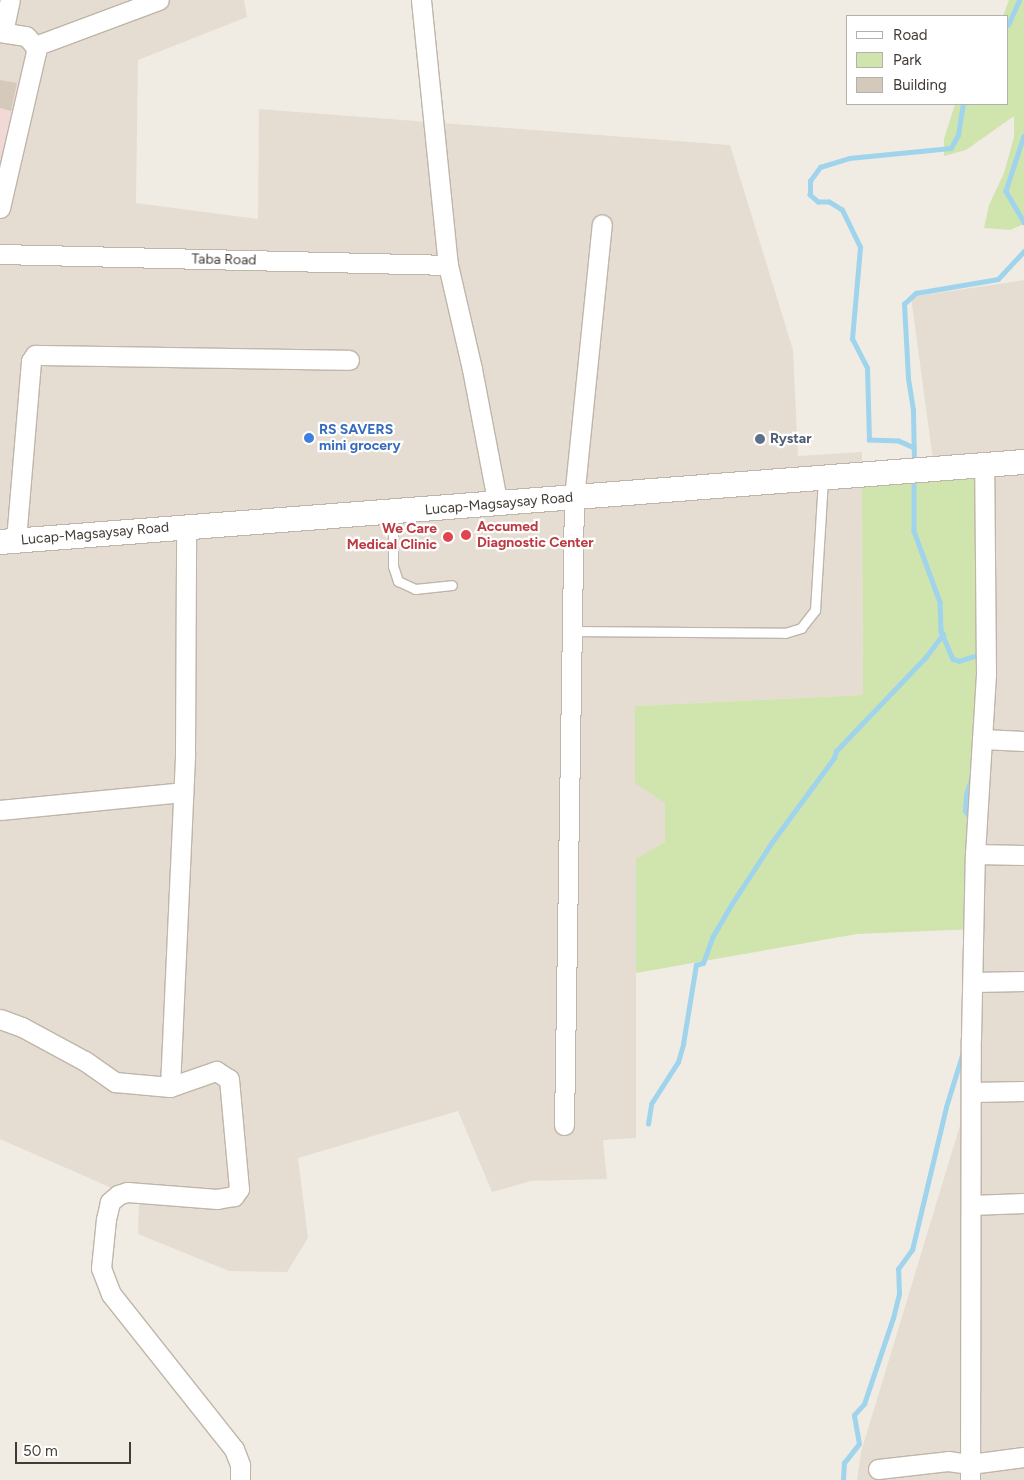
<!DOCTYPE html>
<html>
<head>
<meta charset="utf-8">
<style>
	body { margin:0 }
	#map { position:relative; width:1024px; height:1480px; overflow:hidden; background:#f1ece3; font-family:Figtree,sans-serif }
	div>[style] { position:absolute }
	.residential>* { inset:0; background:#e5ddd1 }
	.medical>* { inset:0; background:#f2d8d6 }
	.green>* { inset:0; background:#d0e4ad }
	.stream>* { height:4.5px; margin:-2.25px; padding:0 2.25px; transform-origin:2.25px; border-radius:2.25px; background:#a0d4ed }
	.building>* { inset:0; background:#d5c9bc }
	.roads { filter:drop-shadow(1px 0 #bfb5a9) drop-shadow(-1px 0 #bfb5a9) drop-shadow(0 1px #bfb5a9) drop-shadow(0 -1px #bfb5a9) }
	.service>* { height:9px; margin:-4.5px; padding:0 4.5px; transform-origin:4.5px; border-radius:4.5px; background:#fff }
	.minor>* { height:19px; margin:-9.5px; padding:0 9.5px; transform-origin:9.5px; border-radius:9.5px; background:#fff }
	.tertiary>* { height:24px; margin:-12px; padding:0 12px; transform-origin:12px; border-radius:12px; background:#fff }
	.dots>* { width:14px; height:14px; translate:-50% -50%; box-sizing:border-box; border:2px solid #fff; border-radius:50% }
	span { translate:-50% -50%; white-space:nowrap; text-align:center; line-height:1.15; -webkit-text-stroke:4.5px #fff; paint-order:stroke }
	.street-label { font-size:14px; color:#423b34 }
	.shop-label { font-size:14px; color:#366cbe; font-weight:700 }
	.left { translate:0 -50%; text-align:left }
	.service-label { font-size:14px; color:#4e5e75; font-weight:700 }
	.health-label { font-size:14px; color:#be3a42; font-weight:700 }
	.right { translate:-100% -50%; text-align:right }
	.legend { position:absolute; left:846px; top:15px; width:162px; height:90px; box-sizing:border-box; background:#fff; border:1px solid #b3b1ae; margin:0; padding:6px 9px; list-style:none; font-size:15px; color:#423b34 }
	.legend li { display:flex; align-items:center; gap:10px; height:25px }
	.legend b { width:25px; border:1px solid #b3b1ae }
	.scale { position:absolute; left:15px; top:1442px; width:116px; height:22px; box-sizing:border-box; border:2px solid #423b34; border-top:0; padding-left:6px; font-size:15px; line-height:18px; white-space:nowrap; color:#423b34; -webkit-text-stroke:4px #fff; paint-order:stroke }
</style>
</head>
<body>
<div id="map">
	<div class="residential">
		<div style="clip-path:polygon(0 0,244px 0,247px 17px,138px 60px,136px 203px,258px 219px,259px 109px,730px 145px,793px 350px,798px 456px,862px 452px,863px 695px,635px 706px,665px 803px,665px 842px,636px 860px,636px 1138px,603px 1140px,607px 1179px,531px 1181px,492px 1192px,458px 1111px,298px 1158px,308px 1238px,287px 1272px,229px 1271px,138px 1234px,139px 1200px,0 1139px)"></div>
		<div style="clip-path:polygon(1024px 280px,1024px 1480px,857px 1480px,861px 1452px,981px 1056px,984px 839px,911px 297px)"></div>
	</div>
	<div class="medical">
		<div style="clip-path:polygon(0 80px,32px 85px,0 219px)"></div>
	</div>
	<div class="green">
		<div style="clip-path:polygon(1009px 0,1024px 0,1024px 224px,1010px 230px,984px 228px,989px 205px,1004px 173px,1014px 137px,1014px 116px,966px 150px,944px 156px,944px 139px,955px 104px,1008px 104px,1008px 16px,1003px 16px)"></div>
		<div style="clip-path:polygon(987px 476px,976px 929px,857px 934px,636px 973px,636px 859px,665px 842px,665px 803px,635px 783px,635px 706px,863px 695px,862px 482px)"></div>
	</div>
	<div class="stream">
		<div style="left:1008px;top:25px;width:27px;rotate:-66deg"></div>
		<div style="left:1024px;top:136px;width:58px;rotate:108.1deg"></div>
		<div style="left:1006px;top:191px;width:36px;rotate:60deg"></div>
		<div style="left:914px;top:448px;width:17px;rotate:-156deg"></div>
		<div style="left:898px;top:441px;width:29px;rotate:-178deg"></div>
		<div style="left:869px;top:440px;width:72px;rotate:-91.6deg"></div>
		<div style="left:867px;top:368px;width:33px;rotate:-117deg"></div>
		<div style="left:852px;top:339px;width:92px;rotate:-85deg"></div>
		<div style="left:860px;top:247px;width:41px;rotate:-115.9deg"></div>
		<div style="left:842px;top:210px;width:15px;rotate:-148deg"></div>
		<div style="left:829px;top:202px;width:11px;rotate:180deg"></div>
		<div style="left:818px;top:202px;width:11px;rotate:-139deg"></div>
		<div style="left:810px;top:195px;width:14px;rotate:-90deg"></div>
		<div style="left:810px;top:181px;width:17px;rotate:-54deg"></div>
		<div style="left:820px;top:167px;width:30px;rotate:-17deg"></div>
		<div style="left:849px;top:158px;width:102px;rotate:-5.6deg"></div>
		<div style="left:951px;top:148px;width:15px;rotate:-62deg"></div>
		<div style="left:958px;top:135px;width:31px;rotate:-81deg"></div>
		<div style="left:914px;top:464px;width:54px;rotate:-91.1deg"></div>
		<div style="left:913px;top:410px;width:32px;rotate:-99deg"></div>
		<div style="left:908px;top:378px;width:74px;rotate:-93.1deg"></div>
		<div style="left:904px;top:304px;width:16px;rotate:-43deg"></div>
		<div style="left:916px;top:293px;width:83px;rotate:-9.7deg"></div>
		<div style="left:998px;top:279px;width:38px;rotate:-47deg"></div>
		<div style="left:914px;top:477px;width:54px;rotate:90deg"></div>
		<div style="left:914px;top:531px;width:76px;rotate:69.9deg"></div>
		<div style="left:940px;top:602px;width:29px;rotate:88deg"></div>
		<div style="left:941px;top:631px;width:30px;rotate:67deg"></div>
		<div style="left:953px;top:659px;width:6px;rotate:18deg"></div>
		<div style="left:959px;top:661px;width:22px;rotate:-18deg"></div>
		<div style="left:971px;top:819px;width:10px;rotate:-127deg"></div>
		<div style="left:965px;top:811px;width:16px;rotate:-86deg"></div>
		<div style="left:966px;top:795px;width:16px;rotate:-72deg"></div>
		<div style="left:648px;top:1124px;width:20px;rotate:-81deg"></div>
		<div style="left:651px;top:1104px;width:50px;rotate:-57.3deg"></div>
		<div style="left:678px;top:1062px;width:19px;rotate:-74deg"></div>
		<div style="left:683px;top:1044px;width:80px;rotate:-80.7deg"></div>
		<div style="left:696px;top:965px;width:7px;rotate:-16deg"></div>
		<div style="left:703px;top:963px;width:27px;rotate:-70deg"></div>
		<div style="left:712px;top:938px;width:38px;rotate:-60deg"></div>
		<div style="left:731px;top:905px;width:75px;rotate:-56.9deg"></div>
		<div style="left:772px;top:842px;width:104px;rotate:-53.6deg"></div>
		<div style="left:834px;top:758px;width:7px;rotate:-74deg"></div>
		<div style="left:836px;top:751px;width:129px;rotate:-46.3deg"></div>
		<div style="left:925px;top:658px;width:30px;rotate:-53deg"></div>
		<div style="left:843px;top:1480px;width:17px;rotate:-87deg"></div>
		<div style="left:844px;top:1463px;width:24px;rotate:-52deg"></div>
		<div style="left:859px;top:1444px;width:29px;rotate:-100deg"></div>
		<div style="left:854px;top:1415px;width:15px;rotate:-48deg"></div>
		<div style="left:864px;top:1404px;width:91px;rotate:-71.4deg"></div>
		<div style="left:893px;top:1318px;width:25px;rotate:-76deg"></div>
		<div style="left:899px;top:1294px;width:25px;rotate:-92deg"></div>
		<div style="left:898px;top:1269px;width:24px;rotate:-54deg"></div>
		<div style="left:912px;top:1250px;width:147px;rotate:-76.6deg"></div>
		<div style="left:946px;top:1107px;width:58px;rotate:-72.8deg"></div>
	</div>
	<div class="building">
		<div style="clip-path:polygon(0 80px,17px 83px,11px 111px,0 108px)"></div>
	</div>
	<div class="roads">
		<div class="service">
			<div style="left:393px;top:513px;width:53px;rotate:90deg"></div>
			<div style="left:393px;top:566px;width:16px;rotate:72deg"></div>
			<div style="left:398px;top:581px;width:19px;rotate:25deg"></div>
			<div style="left:415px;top:589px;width:37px;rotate:-6deg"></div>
			<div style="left:571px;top:631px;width:214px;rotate:0.5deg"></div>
			<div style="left:785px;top:633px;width:17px;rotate:-17deg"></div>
			<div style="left:801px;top:628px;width:23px;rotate:-52deg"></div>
			<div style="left:815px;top:610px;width:130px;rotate:-86.5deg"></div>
		</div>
		<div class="minor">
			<div style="left:421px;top:0;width:266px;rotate:84.2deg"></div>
			<div style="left:448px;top:265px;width:107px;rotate:77deg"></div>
			<div style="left:472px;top:369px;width:138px;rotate:79.2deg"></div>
			<div style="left:0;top:32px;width:26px;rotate:9deg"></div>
			<div style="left:26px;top:36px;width:13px;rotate:48deg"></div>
			<div style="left:35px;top:46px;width:6px;rotate:81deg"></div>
			<div style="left:36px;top:52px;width:160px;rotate:103deg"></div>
			<div style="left:3px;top:32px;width:33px;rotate:-78deg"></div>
			<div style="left:35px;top:46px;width:132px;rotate:-20.4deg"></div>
			<div style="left:0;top:254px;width:448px;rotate:1.4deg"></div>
			<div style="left:16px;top:540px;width:180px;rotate:-85.2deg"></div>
			<div style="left:31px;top:361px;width:7px;rotate:-56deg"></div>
			<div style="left:35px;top:355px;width:314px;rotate:0.9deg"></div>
			<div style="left:982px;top:739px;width:42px;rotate:2.7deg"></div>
			<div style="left:0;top:810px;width:184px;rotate:-5.6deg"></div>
			<div style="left:975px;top:854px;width:49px;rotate:1.2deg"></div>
			<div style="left:973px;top:982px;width:51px;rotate:-1.1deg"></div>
			<div style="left:0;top:1019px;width:23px;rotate:20deg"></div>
			<div style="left:22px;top:1027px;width:72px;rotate:28.4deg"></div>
			<div style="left:85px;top:1061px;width:37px;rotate:35deg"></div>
			<div style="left:115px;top:1082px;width:55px;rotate:5.2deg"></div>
			<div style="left:170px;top:1087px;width:49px;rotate:-19.2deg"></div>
			<div style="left:216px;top:1071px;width:15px;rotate:32deg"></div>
			<div style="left:229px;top:1079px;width:110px;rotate:84.8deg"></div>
			<div style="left:239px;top:1189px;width:9px;rotate:126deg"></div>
			<div style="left:234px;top:1196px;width:17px;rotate:170deg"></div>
			<div style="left:217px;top:1199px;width:90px;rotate:-175.6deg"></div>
			<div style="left:127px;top:1192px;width:9px;rotate:162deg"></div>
			<div style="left:118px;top:1195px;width:11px;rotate:139deg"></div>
			<div style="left:110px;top:1202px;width:17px;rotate:103deg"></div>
			<div style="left:106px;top:1219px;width:49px;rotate:95.8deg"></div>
			<div style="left:101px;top:1268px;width:28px;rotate:69deg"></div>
			<div style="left:111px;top:1294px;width:198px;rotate:51.6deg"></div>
			<div style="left:234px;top:1449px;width:17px;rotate:69deg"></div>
			<div style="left:240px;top:1465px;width:15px;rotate:90deg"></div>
			<div style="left:170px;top:1087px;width:335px;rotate:-87.4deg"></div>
			<div style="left:185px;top:752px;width:226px;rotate:-89.7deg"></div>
			<div style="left:972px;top:1092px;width:52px;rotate:-1.1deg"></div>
			<div style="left:564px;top:1125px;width:627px;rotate:-89.09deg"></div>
			<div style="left:574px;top:498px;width:275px;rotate:-84.2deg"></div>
			<div style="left:971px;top:1205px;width:53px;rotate:-2.2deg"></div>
			<div style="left:878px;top:1469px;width:70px;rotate:-6.5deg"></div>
			<div style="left:948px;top:1461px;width:22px;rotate:8deg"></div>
			<div style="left:970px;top:1464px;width:54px;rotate:-7.4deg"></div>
			<div style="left:970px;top:1480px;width:441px;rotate:-89.9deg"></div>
			<div style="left:971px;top:1039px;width:185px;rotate:-88.8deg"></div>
			<div style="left:975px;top:854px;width:180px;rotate:-86.5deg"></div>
			<div style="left:986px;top:674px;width:210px;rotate:-90.5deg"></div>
		</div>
		<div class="tertiary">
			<div style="left:0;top:542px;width:1027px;rotate:-4.47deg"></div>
		</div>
	</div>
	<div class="dots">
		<div style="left:309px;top:438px;background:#3f7fe0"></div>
		<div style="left:760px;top:439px;background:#5c6f8a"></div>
		<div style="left:466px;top:535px;background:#e0444e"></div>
		<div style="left:448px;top:537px;background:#e0444e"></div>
	</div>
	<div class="street-label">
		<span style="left:224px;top:260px;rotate:1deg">Taba Road</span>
		<span style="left:499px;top:504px;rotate:-5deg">Lucap-Magsaysay Road</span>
		<span style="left:95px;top:534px;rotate:-5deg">Lucap-Magsaysay Road</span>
	</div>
	<div class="shop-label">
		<span class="left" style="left:319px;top:438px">RS SAVERS<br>mini grocery</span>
	</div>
	<div class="service-label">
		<span class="left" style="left:770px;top:439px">Rystar</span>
	</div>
	<div class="health-label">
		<span class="left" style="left:477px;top:535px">Accumed<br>Diagnostic Center</span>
		<span class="right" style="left:437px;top:537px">We Care<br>Medical Clinic</span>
	</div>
	<ul class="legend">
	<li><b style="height:6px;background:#fff"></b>Road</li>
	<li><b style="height:14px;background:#d0e4ad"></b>Park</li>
	<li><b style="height:14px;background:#d5c9bc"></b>Building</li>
	</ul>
	<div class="scale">50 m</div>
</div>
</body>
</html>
